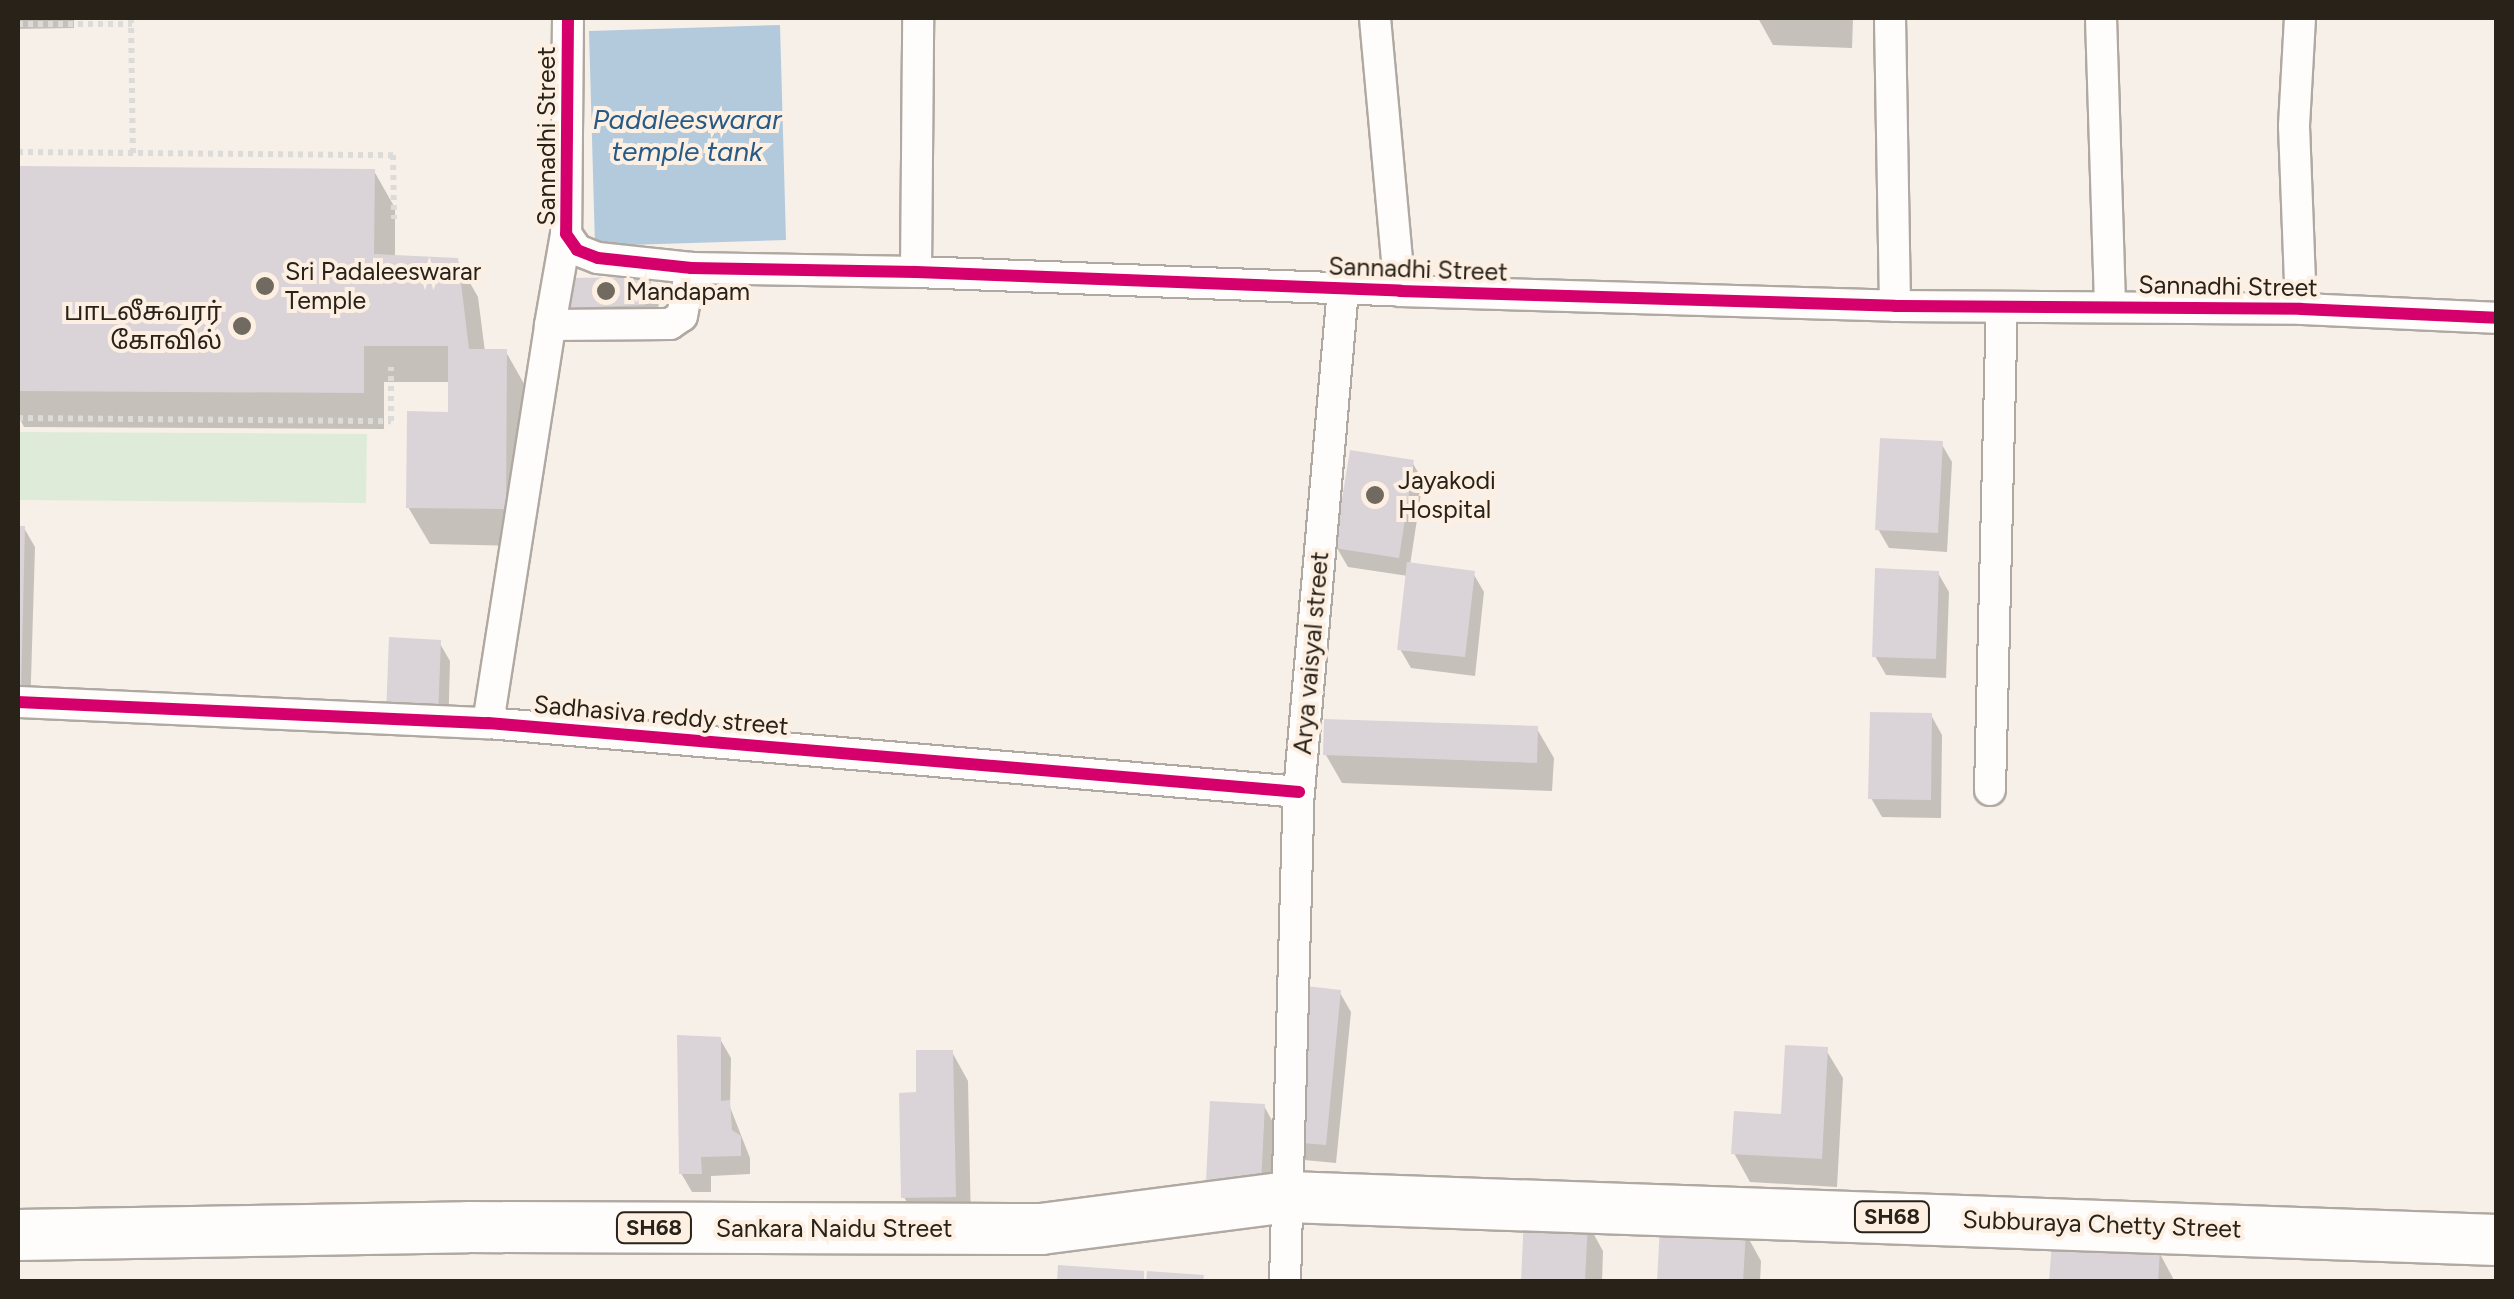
<!DOCTYPE html>
<html>
<head>
<meta charset="utf-8">
<style>
	body { margin:0 }
	#map { position:relative; width:2514px; height:1299px; overflow:hidden; background:#f7f0e8; font-family:Figtree,"Noto Sans Tamil",sans-serif }
	div>[style] { position:absolute }
	.green>* { inset:0; background:#dfebd9 }
	.water>* { inset:0; background:#b3cadd }
	.shadow>* { inset:0; background:#0003 }
	.building>* { inset:0; background:#dad4d9 }
	.path>* { height:6px; margin-top:-3px; transform-origin:0; background:repeating-linear-gradient(90deg,#dddbd8 0 5px,transparent 0 10px) }
	.roads { filter:drop-shadow(2px 0 #b0a9a2) drop-shadow(-2px 0 #b0a9a2) drop-shadow(0 2px #b0a9a2) drop-shadow(0 -2px #b0a9a2) }
	.street>* { height:30px; margin:-15px; padding:0 15px; transform-origin:15px; border-radius:15px; background:#fefdfc }
	.primary>* { height:50px; margin:-25px; padding:0 25px; transform-origin:25px; border-radius:25px; background:#fefdfc }
	.cycleway>* { height:12px; margin:-6px; padding:0 6px; transform-origin:6px; border-radius:6px; background:#d6006c }
	.dots>* { width:28px; height:28px; translate:-50% -50%; box-sizing:border-box; border:5px solid #fdf0e2; border-radius:50% }
	span { translate:-50% -50%; white-space:nowrap; text-align:center; line-height:1.15; -webkit-text-stroke:8px #fdf0e2; paint-order:stroke }
	.shield-label span { padding:2px 8px; background:#fdf0e2; border:2px solid; border-radius:8px; -webkit-text-stroke-width:0 }
	.shield-label { font-size:22px; color:#292219; font-weight:700 }
	.street-label { font-size:25px; color:#292219 }
	.poi-label { font-size:25px; color:#292219 }
	.left { translate:0 -50%; text-align:left }
	.right { translate:-100% -50%; text-align:right }
	.water-label { font-size:28px; color:#275b86; font-style:italic }
	.frame { position:absolute; inset:0; border:20px solid #292219; pointer-events:none }
</style>
</head>
<body>
<div id="map">
	<div class="green">
		<div style="clip-path:polygon(18px 432px,367px 434px,366px 503px,18px 500px)"></div>
	</div>
	<div class="water">
		<div style="clip-path:polygon(780px 25px,786px 240px,595px 246px,589px 31px)"></div>
	</div>
	<div class="shadow">
		<div style="clip-path:polygon(18px 18px,74px 18px,74px 28px,18px 29px)"></div>
		<div style="clip-path:polygon(1758px 18px,1853px 18px,1852px 48px,1773px 45px)"></div>
		<div style="clip-path:polygon(18px 169px,374px 171px,395px 208px,395px 257px,457px 260px,478px 297px,485px 352px,506px 352px,527px 389px,526px 546px,430px 544px,408px 507px,450px 415px,450px 382px,384px 382px,384px 429px,24px 427px,18px 415px)"></div>
		<div style="clip-path:polygon(649px 279px,660px 298px,655px 323px,583px 326px,571px 307px)"></div>
		<div style="clip-path:polygon(1941px 443px,1952px 462px,1947px 552px,1889px 548px,1878px 529px)"></div>
		<div style="clip-path:polygon(1412px 462px,1423px 481px,1410px 565px,1473px 573px,1484px 592px,1475px 676px,1411px 668px,1400px 649px,1408px 576px,1348px 567px,1337px 548px)"></div>
		<div style="clip-path:polygon(18px 528px,24px 528px,35px 547px,30px 713px,18px 712px)"></div>
		<div style="clip-path:polygon(1938px 573px,1949px 592px,1946px 678px,1886px 675px,1875px 656px)"></div>
		<div style="clip-path:polygon(439px 642px,450px 661px,448px 735px,399px 733px)"></div>
		<div style="clip-path:polygon(1931px 715px,1942px 735px,1941px 818px,1882px 817px,1871px 798px)"></div>
		<div style="clip-path:polygon(1537px 729px,1554px 758px,1552px 791px,1342px 783px,1326px 755px)"></div>
		<div style="clip-path:polygon(1340px 993px,1351px 1012px,1336px 1163px,1304px 1160px,1293px 1141px)"></div>
		<div style="clip-path:polygon(720px 1039px,731px 1058px,730px 1107px,750px 1158px,750px 1174px,711px 1176px,711px 1192px,692px 1192px,681px 1173px)"></div>
		<div style="clip-path:polygon(1826px 1050px,1843px 1078px,1837px 1187px,1750px 1182px,1734px 1153px,1783px 1116px)"></div>
		<div style="clip-path:polygon(952px 1052px,968px 1081px,971px 1225px,920px 1226px,904px 1197px)"></div>
		<div style="clip-path:polygon(1264px 1106px,1275px 1126px,1271px 1202px,1220px 1200px,1209px 1181px)"></div>
		<div style="clip-path:polygon(1587px 1222px,1603px 1251px,1602px 1282px,1524px 1282px)"></div>
		<div style="clip-path:polygon(1745px 1232px,1761px 1261px,1760px 1282px,1659px 1282px)"></div>
		<div style="clip-path:polygon(2159px 1252px,2175px 1282px,2052px 1282px)"></div>
	</div>
	<div class="building">
		<div style="clip-path:polygon(18px 166px,375px 169px,374px 254px,458px 258px,469px 349px,507px 349px,506px 509px,406px 508px,407px 411px,448px 412px,448px 346px,364px 346px,364px 393px,18px 391px)"></div>
		<div style="clip-path:polygon(651px 277px,645px 305px,569px 308px,561px 278px)"></div>
		<div style="clip-path:polygon(1880px 438px,1943px 441px,1938px 533px,1875px 530px)"></div>
		<div style="clip-path:polygon(1350px 450px,1414px 460px,1399px 558px,1334px 548px)"></div>
		<div style="clip-path:polygon(18px 526px,25px 526px,21px 692px,18px 692px)"></div>
		<div style="clip-path:polygon(1407px 562px,1475px 571px,1465px 657px,1397px 650px)"></div>
		<div style="clip-path:polygon(1875px 568px,1939px 571px,1936px 659px,1872px 657px)"></div>
		<div style="clip-path:polygon(389px 637px,441px 640px,438px 717px,386px 715px)"></div>
		<div style="clip-path:polygon(1870px 712px,1932px 713px,1931px 800px,1868px 799px)"></div>
		<div style="clip-path:polygon(1324px 719px,1538px 726px,1537px 763px,1323px 755px)"></div>
		<div style="clip-path:polygon(1306px 986px,1341px 990px,1326px 1145px,1290px 1142px)"></div>
		<div style="clip-path:polygon(677px 1035px,721px 1037px,721px 1101px,730px 1100px,732px 1130px,741px 1136px,741px 1156px,701px 1157px,702px 1174px,679px 1174px)"></div>
		<div style="clip-path:polygon(1785px 1045px,1828px 1047px,1822px 1159px,1731px 1154px,1734px 1111px,1781px 1114px)"></div>
		<div style="clip-path:polygon(916px 1050px,953px 1050px,956px 1197px,901px 1198px,899px 1093px,916px 1092px)"></div>
		<div style="clip-path:polygon(1210px 1101px,1265px 1104px,1261px 1184px,1206px 1181px)"></div>
		<div style="clip-path:polygon(1524px 1216px,1588px 1220px,1585px 1282px,1521px 1282px)"></div>
		<div style="clip-path:polygon(1660px 1225px,1746px 1230px,1743px 1282px,1657px 1282px)"></div>
		<div style="clip-path:polygon(2052px 1241px,2160px 1250px,2158px 1282px,2049px 1282px)"></div>
		<div style="clip-path:polygon(1058px 1265px,1144px 1271px,1144px 1282px,1057px 1282px)"></div>
		<div style="clip-path:polygon(1147px 1271px,1204px 1275px,1203px 1282px,1146px 1282px)"></div>
	</div>
	<div class="path">
		<div style="left:131px;top:18px;width:135px;rotate:89.2deg"></div>
		<div style="left:18px;top:24px;width:114px"></div>
		<div style="left:18px;top:152px;width:375px;rotate:0.5deg"></div>
		<div style="left:393px;top:155px;width:64px;rotate:89.1deg"></div>
		<div style="left:18px;top:418px;width:373px;rotate:0.5deg"></div>
		<div style="left:391px;top:421px;width:54px;rotate:-90deg"></div>
	</div>
	<div class="roads">
		<div class="street">
			<div style="left:568px;top:18px;width:216px;rotate:90.5deg"></div>
			<div style="left:566px;top:234px;width:19px;rotate:55deg"></div>
			<div style="left:577px;top:250px;width:22px;rotate:21deg"></div>
			<div style="left:598px;top:258px;width:94px;rotate:6.1deg"></div>
			<div style="left:691px;top:268px;width:225px;rotate:1deg"></div>
			<div style="left:916px;top:272px;width:484px;rotate:2.2deg"></div>
			<div style="left:1400px;top:291px;width:495px;rotate:1.7deg"></div>
			<div style="left:1895px;top:306px;width:406px;rotate:0.4deg"></div>
			<div style="left:2301px;top:309px;width:195px;rotate:2.6deg"></div>
			<div style="left:1375px;top:18px;width:274px;rotate:84.8deg"></div>
			<div style="left:1890px;top:18px;width:288px;rotate:89deg"></div>
			<div style="left:2101px;top:18px;width:289px;rotate:88.2deg"></div>
			<div style="left:2300px;top:18px;width:108px;rotate:93.2deg"></div>
			<div style="left:2294px;top:126px;width:183px;rotate:87.8deg"></div>
			<div style="left:916px;top:272px;width:254px;rotate:-89.5deg"></div>
			<div style="left:550px;top:325px;width:92px;rotate:-80deg"></div>
			<div style="left:18px;top:702px;width:470px;rotate:2.6deg"></div>
			<div style="left:488px;top:723px;width:814px;rotate:4.86deg"></div>
			<div style="left:488px;top:723px;width:403px;rotate:-81.1deg"></div>
			<div style="left:550px;top:325px;width:120px;rotate:-0.5deg"></div>
			<div style="left:670px;top:324px;width:14px;rotate:-34deg"></div>
			<div style="left:682px;top:316px;width:49px;rotate:-79.4deg"></div>
			<div style="left:1990px;top:790px;width:483px;rotate:-88.6deg"></div>
			<div style="left:1285px;top:1282px;width:490px;rotate:-88.4deg"></div>
			<div style="left:1299px;top:792px;width:505px;rotate:-85deg"></div>
		</div>
		<div class="primary">
			<div style="left:18px;top:1235px;width:450px;rotate:-1deg"></div>
			<div style="left:468px;top:1227px;width:573px;rotate:0.2deg"></div>
			<div style="left:1041px;top:1229px;width:249px;rotate:-7.4deg"></div>
			<div style="left:1288px;top:1197px;width:1209px;rotate:2.04deg"></div>
		</div>
	</div>
	<div class="cycleway">
		<div style="left:568px;top:18px;width:216px;rotate:90.5deg"></div>
		<div style="left:566px;top:234px;width:19px;rotate:55deg"></div>
		<div style="left:577px;top:250px;width:22px;rotate:21deg"></div>
		<div style="left:598px;top:258px;width:94px;rotate:6.1deg"></div>
		<div style="left:691px;top:268px;width:225px;rotate:1deg"></div>
		<div style="left:916px;top:272px;width:484px;rotate:2.2deg"></div>
		<div style="left:1400px;top:291px;width:495px;rotate:1.7deg"></div>
		<div style="left:1895px;top:306px;width:406px;rotate:0.4deg"></div>
		<div style="left:2301px;top:309px;width:195px;rotate:2.6deg"></div>
		<div style="left:18px;top:702px;width:470px;rotate:2.6deg"></div>
		<div style="left:488px;top:723px;width:814px;rotate:4.86deg"></div>
	</div>
	<div class="dots">
		<div style="left:265px;top:286px;background:#716a61"></div>
		<div style="left:606px;top:291px;background:#716a61"></div>
		<div style="left:242px;top:326px;background:#716a61"></div>
		<div style="left:1375px;top:495px;background:#716a61"></div>
	</div>
	<div class="shield-label">
		<span style="left:1892px;top:1217px">SH68</span>
		<span style="left:654px;top:1228px">SH68</span>
	</div>
	<div class="street-label">
		<span style="left:546px;top:136px;rotate:-90deg">Sannadhi Street</span>
		<span style="left:1418px;top:269px;rotate:2deg">Sannadhi Street</span>
		<span style="left:2228px;top:286px;rotate:1deg">Sannadhi Street</span>
		<span style="left:1311px;top:653px;rotate:-85deg">Arya vaisyal street</span>
		<span style="left:661px;top:715px;rotate:5deg">Sadhasiva reddy street</span>
		<span style="left:2102px;top:1224px;rotate:2deg">Subburaya Chetty Street</span>
		<span style="left:834px;top:1228px">Sankara Naidu Street</span>
	</div>
	<div class="poi-label">
		<span class="left" style="left:285px;top:286px">Sri Padaleeswarar<br>Temple</span>
		<span class="left" style="left:626px;top:291px">Mandapam</span>
		<span class="right" style="left:222px;top:326px">பாடலீசுவரர்<br>கோவில்</span>
		<span class="left" style="left:1398px;top:495px">Jayakodi<br>Hospital</span>
	</div>
	<div class="water-label">
		<span style="left:687px;top:135px">Padaleeswarar<br>temple tank</span>
	</div>
	<div class="frame"></div>
</div>
</body>
</html>
